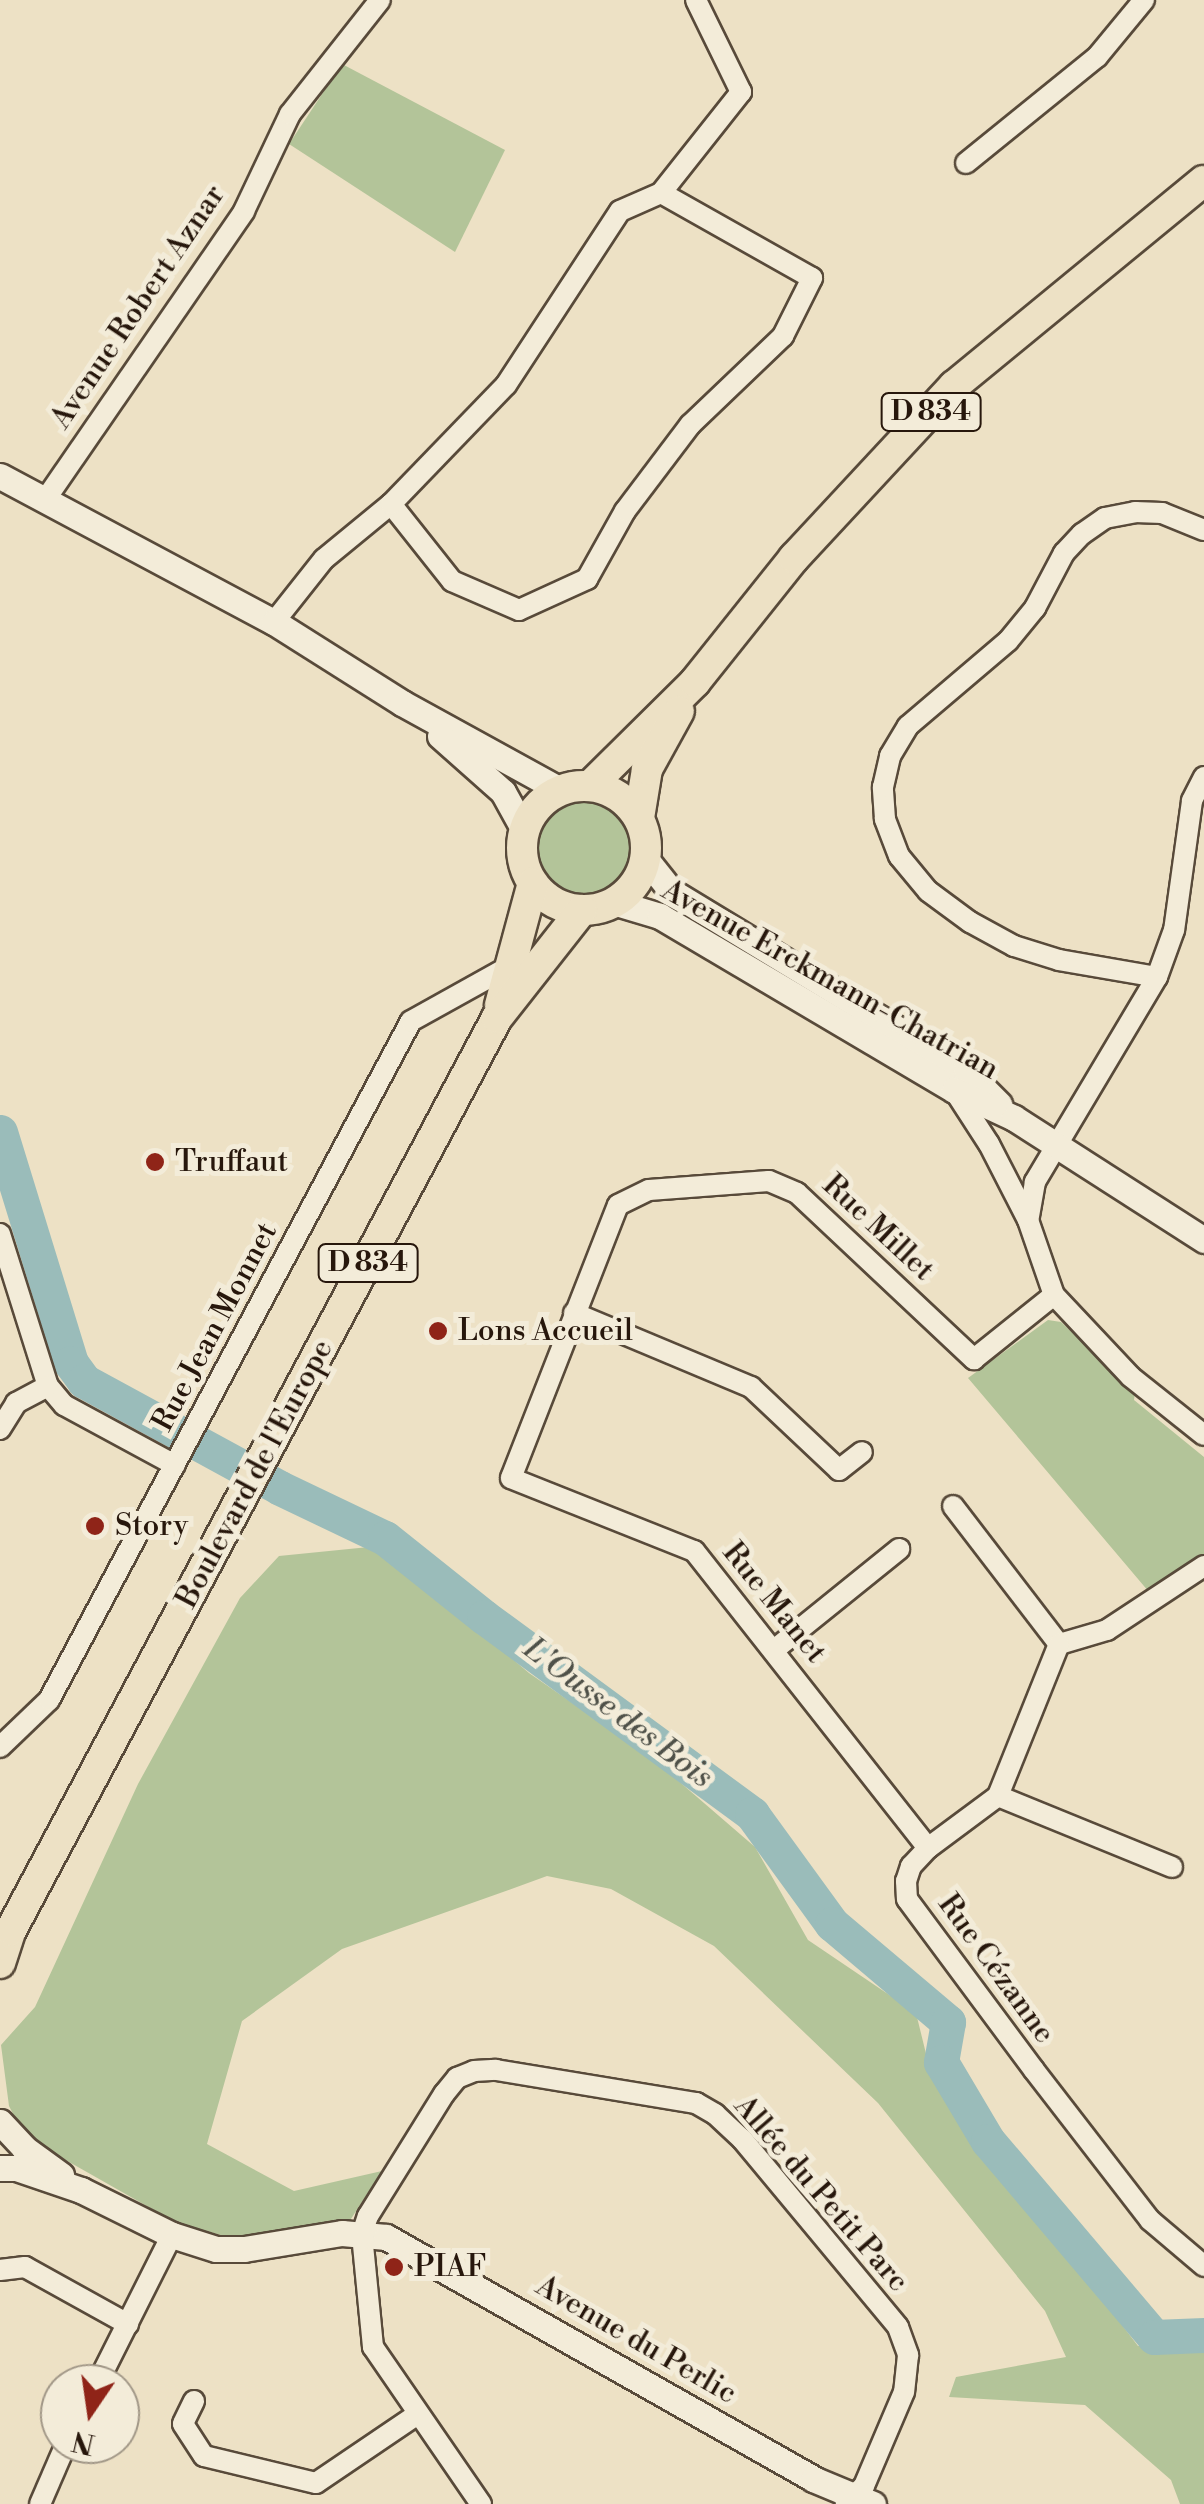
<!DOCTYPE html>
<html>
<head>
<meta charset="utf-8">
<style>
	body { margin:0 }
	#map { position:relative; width:1204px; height:2504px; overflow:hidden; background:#ede1c5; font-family:"Libre Bodoni",serif }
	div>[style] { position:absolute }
	.green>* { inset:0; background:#b3c499 }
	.round { border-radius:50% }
	.river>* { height:35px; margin:-17.5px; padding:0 17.5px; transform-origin:17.5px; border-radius:17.5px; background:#9abcba }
	.roads { filter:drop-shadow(2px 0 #584a3a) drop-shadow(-2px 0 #584a3a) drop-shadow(0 2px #584a3a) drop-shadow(0 -2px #584a3a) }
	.minor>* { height:20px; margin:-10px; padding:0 10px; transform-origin:10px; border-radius:10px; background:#f3ecd9 }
	.tertiary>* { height:25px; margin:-12.5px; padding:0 12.5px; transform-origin:12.5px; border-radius:12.5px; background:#f3ecd9 }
	.primary>* { height:30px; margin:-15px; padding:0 15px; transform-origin:15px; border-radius:15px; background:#ede1c5 }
	.primary>.ring { margin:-15px; padding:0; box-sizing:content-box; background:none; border:30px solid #ede1c5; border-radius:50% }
	.dots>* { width:28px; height:28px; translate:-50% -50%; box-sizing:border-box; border:5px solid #f3ecd9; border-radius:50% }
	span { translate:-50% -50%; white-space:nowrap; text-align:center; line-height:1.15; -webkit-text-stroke:10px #f3ecd9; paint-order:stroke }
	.shield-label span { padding:2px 8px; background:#f3ecd9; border:2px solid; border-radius:8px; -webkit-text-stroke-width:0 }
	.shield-label { font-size:28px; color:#27170c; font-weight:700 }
	.street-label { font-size:30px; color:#27170c }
	.poi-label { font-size:30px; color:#27170c }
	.left { translate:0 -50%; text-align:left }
	.water-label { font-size:32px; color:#4f5149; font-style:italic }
	.north { position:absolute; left:40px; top:2364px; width:100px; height:100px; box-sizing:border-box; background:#f3ecd9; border:2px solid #a19787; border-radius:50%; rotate:193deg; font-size:28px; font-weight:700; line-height:40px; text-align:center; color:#27170c }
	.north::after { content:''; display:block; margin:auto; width:35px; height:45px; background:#8f2418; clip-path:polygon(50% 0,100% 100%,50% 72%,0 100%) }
</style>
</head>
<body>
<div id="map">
	<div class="green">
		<div style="clip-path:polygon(342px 64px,505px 150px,455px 252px,289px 144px)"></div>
		<div class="round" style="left:537px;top:801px;width:94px;height:94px"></div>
		<div style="clip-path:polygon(1048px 1320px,1061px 1322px,1135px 1392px,1134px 1400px,1204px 1457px,1204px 1556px,1149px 1592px,968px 1378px)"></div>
		<div style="clip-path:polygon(379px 1546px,529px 1673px,653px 1759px,755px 1847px,808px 1940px,916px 2013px,931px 2074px,1138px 2346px,1204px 2342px,1204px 2504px,1180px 2504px,1171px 2480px,1085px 2405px,949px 2397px,956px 2377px,1066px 2357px,1045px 2311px,878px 2103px,714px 1946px,611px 1889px,547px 1876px,503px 1892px,342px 1949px,242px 2021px,207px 2144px,294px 2191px,382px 2171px,349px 2222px,231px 2238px,175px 2222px,25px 2137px,9px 2106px,1px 2045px,35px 2007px,138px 1784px,240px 1598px,279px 1556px)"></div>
	</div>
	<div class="river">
		<div style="left:0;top:1132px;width:242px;rotate:72.9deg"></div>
		<div style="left:71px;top:1363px;width:22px;rotate:54deg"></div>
		<div style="left:84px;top:1381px;width:223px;rotate:28.6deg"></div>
		<div style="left:280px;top:1488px;width:116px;rotate:25.5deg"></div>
		<div style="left:385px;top:1538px;width:127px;rotate:38.6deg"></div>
		<div style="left:484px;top:1617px;width:333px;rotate:36.3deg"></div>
		<div style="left:752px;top:1814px;width:136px;rotate:54deg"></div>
		<div style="left:832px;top:1924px;width:152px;rotate:40.2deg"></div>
		<div style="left:948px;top:2022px;width:41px;rotate:99.9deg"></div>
		<div style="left:941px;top:2062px;width:92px;rotate:59.3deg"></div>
		<div style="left:988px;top:2141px;width:257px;rotate:49.7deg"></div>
		<div style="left:1154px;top:2337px;width:50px;rotate:-2.3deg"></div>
	</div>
	<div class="roads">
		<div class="minor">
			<div style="left:966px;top:163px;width:169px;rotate:-39deg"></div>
			<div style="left:1097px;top:57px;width:74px;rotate:-50.5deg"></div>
			<div style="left:45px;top:500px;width:351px;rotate:-55.4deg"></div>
			<div style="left:244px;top:211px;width:107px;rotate:-64.6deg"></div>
			<div style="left:290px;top:114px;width:145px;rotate:-51.7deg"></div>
			<div style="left:391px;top:504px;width:98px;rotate:51.6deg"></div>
			<div style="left:452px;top:581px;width:73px;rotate:23.4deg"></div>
			<div style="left:519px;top:610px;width:75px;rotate:-24.5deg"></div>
			<div style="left:587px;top:579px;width:78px;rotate:-60.8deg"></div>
			<div style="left:625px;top:511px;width:108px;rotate:-52.9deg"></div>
			<div style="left:690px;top:425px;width:129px;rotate:-43.7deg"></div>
			<div style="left:783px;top:336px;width:65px;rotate:-63.4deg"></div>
			<div style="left:812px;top:278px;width:173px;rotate:-150.6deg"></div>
			<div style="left:274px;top:622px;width:80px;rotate:-51.6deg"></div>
			<div style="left:324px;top:559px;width:87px;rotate:-39.4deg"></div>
			<div style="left:391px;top:504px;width:165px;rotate:-46deg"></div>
			<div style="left:506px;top:385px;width:208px;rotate:-56.8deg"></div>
			<div style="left:620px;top:211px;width:45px;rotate:-23.7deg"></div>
			<div style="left:661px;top:193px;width:129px;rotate:-51.6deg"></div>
			<div style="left:741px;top:92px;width:102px;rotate:-116.1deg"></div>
			<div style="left:1204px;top:777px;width:27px;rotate:117deg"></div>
			<div style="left:1192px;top:801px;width:130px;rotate:97.9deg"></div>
			<div style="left:1174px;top:930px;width:50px;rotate:109.9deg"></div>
			<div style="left:1157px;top:977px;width:239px;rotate:120.8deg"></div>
			<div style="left:1035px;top:1182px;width:39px;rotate:100deg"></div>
			<div style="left:1028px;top:1220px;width:79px;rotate:70.9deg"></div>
			<div style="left:1054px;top:1295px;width:112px;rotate:46.8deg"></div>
			<div style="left:1131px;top:1377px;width:93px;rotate:38.5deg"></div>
			<div style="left:1157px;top:977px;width:99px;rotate:-170.2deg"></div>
			<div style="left:1059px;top:960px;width:47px;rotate:-162.7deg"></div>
			<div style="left:1014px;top:946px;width:50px;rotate:-151.4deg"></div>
			<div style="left:970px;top:922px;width:52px;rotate:-143.6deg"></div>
			<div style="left:928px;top:891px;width:45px;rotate:-129.6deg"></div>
			<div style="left:899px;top:856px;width:40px;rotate:-111deg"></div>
			<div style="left:885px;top:819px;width:32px;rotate:-94deg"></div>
			<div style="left:883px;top:787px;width:32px;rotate:-77deg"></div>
			<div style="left:890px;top:756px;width:35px;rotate:-59deg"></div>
			<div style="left:908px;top:726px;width:131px;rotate:-40.4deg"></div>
			<div style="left:1008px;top:641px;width:43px;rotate:-50.7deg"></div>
			<div style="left:1035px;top:608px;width:62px;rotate:-62.2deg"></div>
			<div style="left:1064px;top:553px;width:26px;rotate:-47deg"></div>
			<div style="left:1082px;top:534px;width:28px;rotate:-35deg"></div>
			<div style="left:1105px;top:518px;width:31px;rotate:-11deg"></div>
			<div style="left:1135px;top:512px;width:27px;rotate:2deg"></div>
			<div style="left:1162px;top:513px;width:45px;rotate:22deg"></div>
			<div style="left:954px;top:1090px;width:64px;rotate:57.1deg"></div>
			<div style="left:989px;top:1144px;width:83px;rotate:62.8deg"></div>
			<div style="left:0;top:1234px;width:159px;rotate:72.5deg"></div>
			<div style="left:48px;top:1386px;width:25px;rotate:50deg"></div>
			<div style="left:64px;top:1405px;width:126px;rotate:28.4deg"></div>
			<div style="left:574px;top:1313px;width:192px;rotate:22.7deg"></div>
			<div style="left:751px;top:1387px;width:121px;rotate:43.3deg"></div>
			<div style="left:839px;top:1470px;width:29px;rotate:-38deg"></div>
			<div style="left:0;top:1429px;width:31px;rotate:-58deg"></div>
			<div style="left:16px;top:1403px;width:36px;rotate:-28deg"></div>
			<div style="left:953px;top:1506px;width:174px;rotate:52.5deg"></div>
			<div style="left:1204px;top:1566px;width:116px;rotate:146.6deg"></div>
			<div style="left:1107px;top:1630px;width:50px;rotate:163.7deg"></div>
			<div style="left:1059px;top:1644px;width:164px;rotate:111.9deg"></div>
			<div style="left:998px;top:1796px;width:87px;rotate:143.4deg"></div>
			<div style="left:928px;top:1848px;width:25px;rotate:133deg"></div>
			<div style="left:911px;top:1866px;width:16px;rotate:108deg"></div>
			<div style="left:906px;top:1881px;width:18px;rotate:87deg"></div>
			<div style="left:907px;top:1899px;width:213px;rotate:53.4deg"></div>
			<div style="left:1034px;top:2070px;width:190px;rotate:52.3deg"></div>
			<div style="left:1150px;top:2220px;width:71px;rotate:40.4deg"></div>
			<div style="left:774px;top:1650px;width:161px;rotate:-38.9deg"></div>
			<div style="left:0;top:1747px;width:68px;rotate:-43.8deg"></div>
			<div style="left:49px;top:1700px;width:769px;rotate:-61.94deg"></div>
			<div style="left:411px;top:1021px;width:113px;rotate:-29.1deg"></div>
			<div style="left:998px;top:1796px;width:188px;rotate:22.2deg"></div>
			<div style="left:928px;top:1848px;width:378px;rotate:-128.2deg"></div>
			<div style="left:694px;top:1551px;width:197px;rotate:-158.3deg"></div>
			<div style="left:511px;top:1478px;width:293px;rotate:-68.6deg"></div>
			<div style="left:618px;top:1205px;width:34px;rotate:-26deg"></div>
			<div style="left:649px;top:1190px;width:120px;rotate:-4.3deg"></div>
			<div style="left:769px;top:1181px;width:30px;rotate:23deg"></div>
			<div style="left:797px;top:1193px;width:243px;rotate:43.2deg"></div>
			<div style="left:974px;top:1359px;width:102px;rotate:-38.7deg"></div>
			<div style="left:0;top:2270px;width:25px;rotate:-7deg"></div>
			<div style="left:25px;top:2267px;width:118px;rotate:29deg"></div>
			<div style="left:97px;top:2384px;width:167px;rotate:-63.3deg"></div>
			<div style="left:194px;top:2401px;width:25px;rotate:116deg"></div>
			<div style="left:183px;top:2424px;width:38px;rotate:57deg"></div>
			<div style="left:204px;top:2456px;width:115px;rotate:13.6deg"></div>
			<div style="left:316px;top:2483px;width:123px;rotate:-34.1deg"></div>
			<div style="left:40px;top:2504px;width:65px;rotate:-66.6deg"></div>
			<div style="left:481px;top:2504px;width:191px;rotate:-124.5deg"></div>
			<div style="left:373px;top:2347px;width:114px;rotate:-95.6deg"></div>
			<div style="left:362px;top:2234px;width:19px;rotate:-72deg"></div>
			<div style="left:368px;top:2216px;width:144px;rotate:-58.1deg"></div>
			<div style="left:444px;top:2094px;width:21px;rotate:-51deg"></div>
			<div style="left:457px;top:2078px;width:18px;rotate:-22deg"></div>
			<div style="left:474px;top:2071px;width:22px;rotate:-3deg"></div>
			<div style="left:496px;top:2070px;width:203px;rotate:9.4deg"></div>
			<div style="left:696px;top:2103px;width:22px;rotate:30deg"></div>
			<div style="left:715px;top:2114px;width:37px;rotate:43deg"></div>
			<div style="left:742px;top:2139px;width:244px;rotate:50.3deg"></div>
			<div style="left:898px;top:2327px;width:30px;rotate:70deg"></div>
			<div style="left:908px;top:2355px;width:37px;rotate:96deg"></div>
			<div style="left:904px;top:2392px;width:102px;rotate:113.1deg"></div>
			<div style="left:864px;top:2486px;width:25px;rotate:137deg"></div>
		</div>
		<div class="tertiary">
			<div style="left:0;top:476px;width:310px;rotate:28.1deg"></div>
			<div style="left:274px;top:622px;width:151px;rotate:32.3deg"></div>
			<div style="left:402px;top:703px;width:180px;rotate:28.8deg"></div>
			<div style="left:440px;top:736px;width:84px;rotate:41.6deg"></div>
			<div style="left:503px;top:792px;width:43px;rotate:61.1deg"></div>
			<div style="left:645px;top:858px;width:43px;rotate:51.5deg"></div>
			<div style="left:672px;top:892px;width:344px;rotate:31.3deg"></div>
			<div style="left:966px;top:1071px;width:47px;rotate:45deg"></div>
			<div style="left:613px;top:902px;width:49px;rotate:16.6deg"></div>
			<div style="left:660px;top:916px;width:342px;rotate:30.6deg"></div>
			<div style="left:954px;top:1090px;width:66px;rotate:25deg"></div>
			<div style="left:1014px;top:1118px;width:226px;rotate:32.7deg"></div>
			<div style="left:0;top:2122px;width:35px;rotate:47deg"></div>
			<div style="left:24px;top:2148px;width:46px;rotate:36.1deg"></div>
			<div style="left:0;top:2168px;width:16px"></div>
			<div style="left:16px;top:2168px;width:69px;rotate:18.7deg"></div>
			<div style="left:81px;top:2190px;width:102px;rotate:26.3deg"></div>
			<div style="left:172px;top:2235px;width:46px;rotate:17.7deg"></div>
			<div style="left:216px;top:2249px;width:28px"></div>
			<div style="left:244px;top:2249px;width:99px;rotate:-9.3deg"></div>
			<div style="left:342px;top:2233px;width:44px;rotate:5.2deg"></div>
			<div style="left:386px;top:2237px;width:491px;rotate:29.5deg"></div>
			<div style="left:813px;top:2479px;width:65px;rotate:22.6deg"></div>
		</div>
		<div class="primary">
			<div style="left:590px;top:786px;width:148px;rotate:-44.7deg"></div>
			<div style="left:695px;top:682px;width:159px;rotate:-51.4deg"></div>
			<div style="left:794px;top:558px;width:235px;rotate:-47.1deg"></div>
			<div style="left:954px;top:386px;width:323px;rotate:-39.4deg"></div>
			<div class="ring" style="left:522px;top:786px;width:94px;height:94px"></div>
			<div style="left:639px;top:818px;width:50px;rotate:-80.7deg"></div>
			<div style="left:647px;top:769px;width:66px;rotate:-61.1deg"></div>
			<div style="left:500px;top:1005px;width:126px;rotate:-74.9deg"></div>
			<div style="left:0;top:1963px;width:35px;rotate:-72deg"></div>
			<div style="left:11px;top:1930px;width:1033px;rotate:-61.95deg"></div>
			<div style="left:497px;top:1018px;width:137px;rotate:-51.8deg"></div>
		</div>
	</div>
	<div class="dots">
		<div style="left:155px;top:1162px;background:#8f2418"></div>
		<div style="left:438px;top:1331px;background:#8f2418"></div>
		<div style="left:95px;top:1526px;background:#8f2418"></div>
		<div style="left:394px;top:2267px;background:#8f2418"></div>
	</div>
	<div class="shield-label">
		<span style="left:931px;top:412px">D 834</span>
		<span style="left:368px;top:1263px">D 834</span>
	</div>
	<div class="street-label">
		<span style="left:138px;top:307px;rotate:-56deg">Avenue Robert Aznar</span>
		<span style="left:830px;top:980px;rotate:29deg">Avenue Erckmann-Chatrian</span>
		<span style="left:878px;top:1228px;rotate:43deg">Rue Millet</span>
		<span style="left:215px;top:1327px;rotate:-62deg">Rue Jean Monnet</span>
		<span style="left:255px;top:1474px;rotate:-62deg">Boulevard de l'Europe</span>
		<span style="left:774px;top:1603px;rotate:51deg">Rue Manet</span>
		<span style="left:996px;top:1969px;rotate:54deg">Rue Cézanne</span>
		<span style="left:821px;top:2194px;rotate:49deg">Allée du Petit Parc</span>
		<span style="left:636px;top:2340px;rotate:30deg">Avenue du Perlic</span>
	</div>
	<div class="poi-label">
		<span class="left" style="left:175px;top:1162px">Truffaut</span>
		<span class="left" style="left:458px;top:1331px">Lons Accueil</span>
		<span class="left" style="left:115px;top:1526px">Story</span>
		<span class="left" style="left:414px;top:2267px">PIAF</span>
	</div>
	<div class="water-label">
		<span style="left:618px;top:1713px;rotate:37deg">L'Ousse des Bois</span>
	</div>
	<div class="north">N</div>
</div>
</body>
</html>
